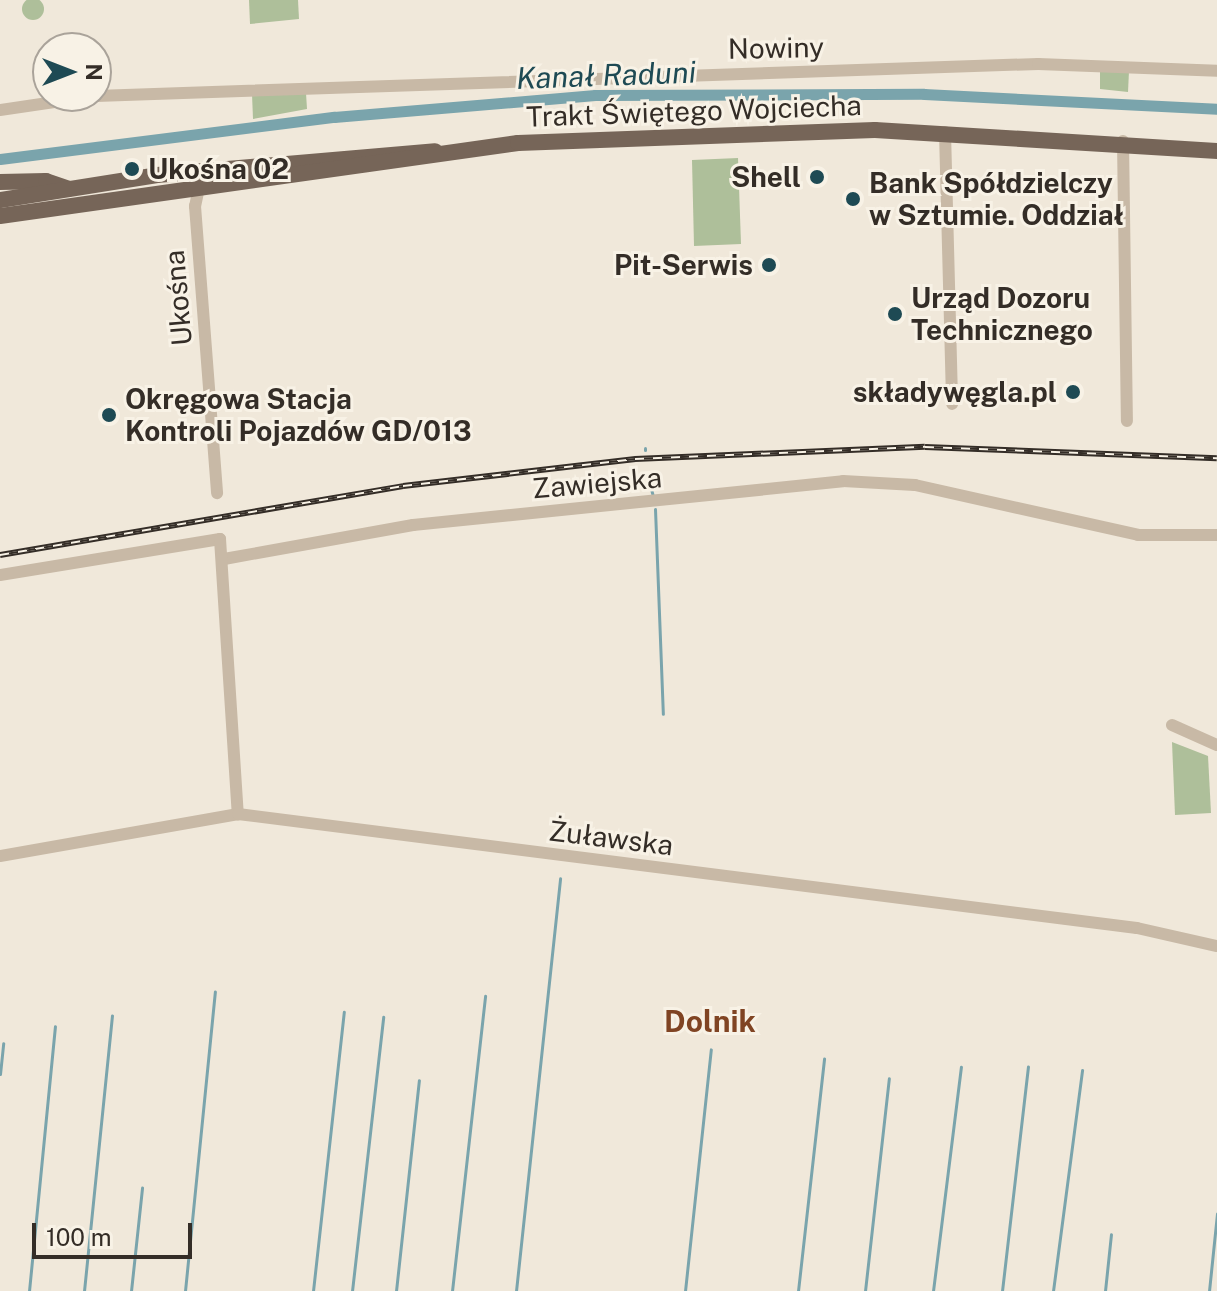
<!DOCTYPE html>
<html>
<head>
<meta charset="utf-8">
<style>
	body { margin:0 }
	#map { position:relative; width:1217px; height:1291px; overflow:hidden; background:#f0e8da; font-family:"Public Sans",sans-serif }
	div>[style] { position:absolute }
	.green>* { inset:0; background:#aebf9a }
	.round { border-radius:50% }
	.stream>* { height:3px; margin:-1.5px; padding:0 1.5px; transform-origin:1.5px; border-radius:1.5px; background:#7aa4ac }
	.canal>* { height:11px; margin:-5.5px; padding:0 5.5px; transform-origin:5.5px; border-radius:5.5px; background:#7aa4ac }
	.minor>* { height:12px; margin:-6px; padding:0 6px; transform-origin:6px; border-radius:6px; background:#c8b9a6 }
	.major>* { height:16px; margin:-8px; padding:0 8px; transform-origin:8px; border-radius:8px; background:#766558 }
	.rail>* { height:6px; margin-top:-3px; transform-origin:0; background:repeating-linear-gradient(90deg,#f8f2e6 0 9px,#342d27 0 18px); box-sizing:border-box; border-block:2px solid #342d27 }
	.dots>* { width:22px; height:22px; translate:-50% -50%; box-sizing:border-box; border:4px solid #f8f2e6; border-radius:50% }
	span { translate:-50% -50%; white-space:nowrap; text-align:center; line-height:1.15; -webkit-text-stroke:6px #f8f2e6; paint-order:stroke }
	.street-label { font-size:28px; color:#342d27 }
	.poi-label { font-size:28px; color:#342d27; font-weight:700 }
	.left { translate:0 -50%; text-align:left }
	.right { translate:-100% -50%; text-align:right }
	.water-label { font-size:30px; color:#1e4a54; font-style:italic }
	.neighbourhood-label { font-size:30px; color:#804423; font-weight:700 }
	.north { position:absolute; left:32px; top:32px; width:80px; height:80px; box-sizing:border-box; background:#f8f2e6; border:2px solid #aaa39a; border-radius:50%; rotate:90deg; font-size:22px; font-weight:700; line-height:32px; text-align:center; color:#342d27 }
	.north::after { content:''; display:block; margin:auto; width:28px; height:36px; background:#1e4a54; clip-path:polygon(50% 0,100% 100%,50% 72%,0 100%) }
	.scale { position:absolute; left:32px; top:1223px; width:160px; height:36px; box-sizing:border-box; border:4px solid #342d27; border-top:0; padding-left:10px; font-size:24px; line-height:28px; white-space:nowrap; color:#342d27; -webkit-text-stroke:6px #f8f2e6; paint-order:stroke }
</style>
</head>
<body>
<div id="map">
	<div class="green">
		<div class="round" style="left:22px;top:-2px;width:22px;height:22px"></div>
		<div style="clip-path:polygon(249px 0,298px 0,299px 19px,250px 24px)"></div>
		<div style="clip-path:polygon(1100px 69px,1129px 71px,1128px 92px,1100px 89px)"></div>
		<div style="clip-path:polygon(306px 93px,307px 109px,253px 119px,252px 94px)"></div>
		<div style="clip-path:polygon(738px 158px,741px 244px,694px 246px,692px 160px)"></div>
		<div style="clip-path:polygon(1172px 742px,1208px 756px,1211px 813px,1175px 815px)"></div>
	</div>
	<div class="stream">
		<div style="left:645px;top:448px;width:2px;rotate:90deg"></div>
		<div style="left:647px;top:474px;width:24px;rotate:75deg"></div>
		<div style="left:655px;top:509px;width:205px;rotate:87.8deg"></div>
		<div style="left:0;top:1074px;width:31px;rotate:-84deg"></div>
		<div style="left:29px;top:1291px;width:266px;rotate:-84.4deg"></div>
		<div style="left:84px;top:1291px;width:277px;rotate:-84.2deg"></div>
		<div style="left:131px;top:1291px;width:104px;rotate:-83.9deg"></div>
		<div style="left:185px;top:1291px;width:301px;rotate:-84.3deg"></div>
		<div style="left:313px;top:1291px;width:281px;rotate:-83.7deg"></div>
		<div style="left:352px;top:1291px;width:276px;rotate:-83.5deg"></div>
		<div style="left:396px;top:1291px;width:212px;rotate:-83.8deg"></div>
		<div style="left:452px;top:1291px;width:297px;rotate:-83.6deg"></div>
		<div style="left:516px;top:1291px;width:415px;rotate:-83.9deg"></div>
		<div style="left:685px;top:1291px;width:243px;rotate:-83.9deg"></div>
		<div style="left:798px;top:1291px;width:234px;rotate:-83.6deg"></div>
		<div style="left:865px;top:1291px;width:214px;rotate:-83.6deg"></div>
		<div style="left:933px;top:1291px;width:226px;rotate:-82.9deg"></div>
		<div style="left:1002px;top:1291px;width:226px;rotate:-83.4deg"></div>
		<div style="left:1053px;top:1291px;width:223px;rotate:-82.5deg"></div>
		<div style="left:1105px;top:1291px;width:57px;rotate:-84deg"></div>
		<div style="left:1209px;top:1291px;width:78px;rotate:-84.1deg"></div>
	</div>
	<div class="canal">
		<div style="left:0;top:159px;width:337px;rotate:-7.2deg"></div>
		<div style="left:334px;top:117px;width:262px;rotate:-4.8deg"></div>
		<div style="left:595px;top:95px;width:329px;rotate:-0.2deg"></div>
		<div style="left:924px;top:94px;width:293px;rotate:2.9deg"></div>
	</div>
	<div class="minor">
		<div style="left:96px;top:96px;width:943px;rotate:-1.95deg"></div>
		<div style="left:1038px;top:64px;width:179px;rotate:2.2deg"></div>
		<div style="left:0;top:110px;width:96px;rotate:-8.4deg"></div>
		<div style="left:945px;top:132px;width:272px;rotate:88.5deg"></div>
		<div style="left:1123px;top:141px;width:280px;rotate:89.2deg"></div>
		<div style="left:200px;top:183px;width:24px;rotate:102deg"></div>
		<div style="left:195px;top:206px;width:288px;rotate:85.6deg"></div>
		<div style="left:224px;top:559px;width:192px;rotate:-10.2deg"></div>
		<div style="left:413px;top:525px;width:432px;rotate:-5.8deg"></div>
		<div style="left:843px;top:481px;width:72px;rotate:3.2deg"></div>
		<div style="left:915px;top:485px;width:229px;rotate:12.6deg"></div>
		<div style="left:1138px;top:535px;width:79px"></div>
		<div style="left:0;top:575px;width:223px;rotate:-9.3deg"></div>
		<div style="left:220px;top:539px;width:276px;rotate:86.3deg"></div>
		<div style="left:1172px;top:725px;width:49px;rotate:24deg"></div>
		<div style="left:0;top:856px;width:242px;rotate:-10deg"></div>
		<div style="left:238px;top:814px;width:906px;rotate:7.23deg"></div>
		<div style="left:1137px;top:928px;width:82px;rotate:12.7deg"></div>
	</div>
	<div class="major">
		<div style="left:0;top:182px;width:46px;rotate:-1.2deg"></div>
		<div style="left:46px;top:181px;width:24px;rotate:19deg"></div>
		<div style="left:0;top:200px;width:159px;rotate:-9deg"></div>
		<div style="left:157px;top:175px;width:279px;rotate:-4.9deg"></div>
		<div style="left:0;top:216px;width:523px;rotate:-8.02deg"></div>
		<div style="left:518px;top:143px;width:357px;rotate:-2.1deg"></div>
		<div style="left:875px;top:130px;width:343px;rotate:3.5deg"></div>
	</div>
	<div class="rail">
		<div style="left:0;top:555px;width:409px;rotate:-9.7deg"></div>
		<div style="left:403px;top:486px;width:234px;rotate:-6.6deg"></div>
		<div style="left:635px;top:459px;width:290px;rotate:-2.4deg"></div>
		<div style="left:925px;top:447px;width:292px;rotate:2.2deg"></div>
	</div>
	<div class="dots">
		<div style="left:132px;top:169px;background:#1e4a54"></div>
		<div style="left:817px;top:177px;background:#1e4a54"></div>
		<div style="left:853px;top:199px;background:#1e4a54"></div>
		<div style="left:769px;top:265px;background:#1e4a54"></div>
		<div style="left:895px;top:314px;background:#1e4a54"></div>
		<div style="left:1073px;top:392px;background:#1e4a54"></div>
		<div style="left:109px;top:415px;background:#1e4a54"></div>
	</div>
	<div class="street-label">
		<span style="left:776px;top:48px;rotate:-1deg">Nowiny</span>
		<span style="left:694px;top:111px;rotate:-2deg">Trakt Świętego Wojciecha</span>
		<span style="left:178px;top:298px;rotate:-95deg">Ukośna</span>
		<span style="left:597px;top:483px;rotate:-5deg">Zawiejska</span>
		<span style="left:611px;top:838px;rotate:7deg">Żuławska</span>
	</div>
	<div class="poi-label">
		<span class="left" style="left:148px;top:169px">Ukośna 02</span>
		<span class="right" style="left:801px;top:177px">Shell</span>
		<span class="left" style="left:869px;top:199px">Bank Spółdzielczy<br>w Sztumie. Oddział</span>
		<span class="right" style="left:753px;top:265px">Pit-Serwis</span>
		<span class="left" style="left:911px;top:314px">Urząd Dozoru<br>Technicznego</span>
		<span class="right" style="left:1057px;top:392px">składywęgla.pl</span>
		<span class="left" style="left:125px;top:415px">Okręgowa Stacja<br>Kontroli Pojazdów GD/013</span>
	</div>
	<div class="water-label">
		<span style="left:606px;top:75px;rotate:-2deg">Kanał Raduni</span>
	</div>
	<div class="neighbourhood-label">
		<span style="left:710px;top:1021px">Dolnik</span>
	</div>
	<div class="north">N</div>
	<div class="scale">100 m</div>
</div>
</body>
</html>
